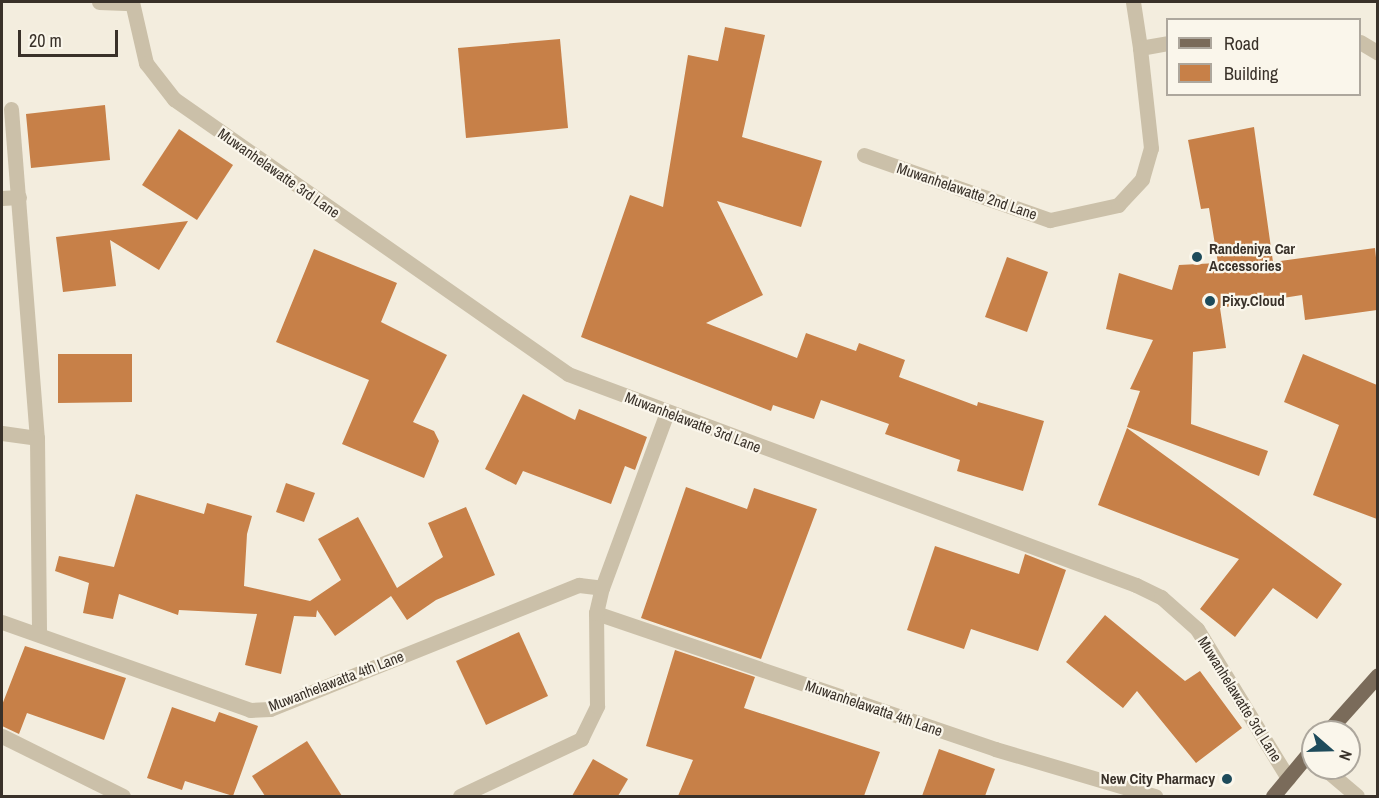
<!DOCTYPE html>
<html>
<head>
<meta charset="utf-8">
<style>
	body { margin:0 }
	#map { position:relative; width:1379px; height:798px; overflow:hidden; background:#f3edde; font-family:"Archivo Narrow",sans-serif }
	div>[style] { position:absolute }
	.building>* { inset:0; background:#c78048 }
	.street>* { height:15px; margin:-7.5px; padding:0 7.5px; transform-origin:7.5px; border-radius:7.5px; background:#cbc0a9 }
	.primary>* { height:15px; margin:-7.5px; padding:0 7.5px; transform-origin:7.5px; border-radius:7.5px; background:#7a6b5a }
	.dots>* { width:16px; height:16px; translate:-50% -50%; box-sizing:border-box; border:3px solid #faf6eb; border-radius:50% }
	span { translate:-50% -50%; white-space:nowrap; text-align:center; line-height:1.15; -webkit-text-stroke:4.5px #faf6eb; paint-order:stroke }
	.street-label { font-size:15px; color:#393129 }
	.poi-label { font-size:15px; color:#393129; font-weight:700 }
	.left { translate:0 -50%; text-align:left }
	.right { translate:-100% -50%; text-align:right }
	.frame { position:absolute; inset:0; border:3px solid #393129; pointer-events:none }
	.legend { position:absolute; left:1166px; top:18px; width:195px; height:78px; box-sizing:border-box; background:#faf6eb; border:2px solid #ada79d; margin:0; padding:8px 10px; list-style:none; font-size:18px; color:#393129 }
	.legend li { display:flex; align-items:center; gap:12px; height:30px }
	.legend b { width:30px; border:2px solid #ada79d }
	.north { position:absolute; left:1301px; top:720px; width:60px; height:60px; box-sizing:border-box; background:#faf6eb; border:2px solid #ada79d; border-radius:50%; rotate:110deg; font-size:16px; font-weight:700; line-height:24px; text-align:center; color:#393129 }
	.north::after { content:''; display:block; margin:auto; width:21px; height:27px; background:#1e4b5b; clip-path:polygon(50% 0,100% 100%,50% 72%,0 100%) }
	.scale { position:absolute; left:18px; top:30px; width:100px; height:27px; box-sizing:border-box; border:3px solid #393129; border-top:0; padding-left:8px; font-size:18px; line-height:21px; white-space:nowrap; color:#393129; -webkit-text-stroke:4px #faf6eb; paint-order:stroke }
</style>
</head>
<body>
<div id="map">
	<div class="building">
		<div style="clip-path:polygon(725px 27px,765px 35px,742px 137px,822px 161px,801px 227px,717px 201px,763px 295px,706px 323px,797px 358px,806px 333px,856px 351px,859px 343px,905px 360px,899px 377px,977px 406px,978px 402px,1044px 421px,1023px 491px,957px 471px,960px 460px,885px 434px,889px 424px,821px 400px,814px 419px,773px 405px,771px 411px,581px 337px,630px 195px,663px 207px,688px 55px,718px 61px)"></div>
		<div style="clip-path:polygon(560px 39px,568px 128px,466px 138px,458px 48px)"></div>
		<div style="clip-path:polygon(105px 105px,110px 160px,31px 168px,26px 114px)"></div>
		<div style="clip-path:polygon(1254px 127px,1273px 262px,1375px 248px,1377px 267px,1377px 310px,1305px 320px,1302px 295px,1220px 308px,1226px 348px,1193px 352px,1191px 424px,1268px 451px,1259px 476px,1127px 427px,1140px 391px,1130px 389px,1153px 340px,1106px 329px,1119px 273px,1172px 290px,1179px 265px,1218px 263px,1209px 208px,1201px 209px,1188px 140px)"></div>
		<div style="clip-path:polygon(179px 129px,233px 165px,197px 220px,142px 185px)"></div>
		<div style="clip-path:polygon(188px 221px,159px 270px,110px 240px,116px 286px,63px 292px,56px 237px)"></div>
		<div style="clip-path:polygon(314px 249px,397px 283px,381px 322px,447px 355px,413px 422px,434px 431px,439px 441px,424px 478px,342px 444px,369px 380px,276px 342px)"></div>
		<div style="clip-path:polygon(1007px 257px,1048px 272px,1027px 332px,985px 317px)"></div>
		<div style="clip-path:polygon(58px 354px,132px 354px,132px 402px,58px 403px)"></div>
		<div style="clip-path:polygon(1303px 354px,1377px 385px,1377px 519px,1313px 495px,1339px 425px,1284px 402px)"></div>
		<div style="clip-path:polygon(523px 394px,575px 420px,579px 409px,647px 437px,635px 470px,625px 466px,611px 504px,523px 471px,516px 485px,485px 469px)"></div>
		<div style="clip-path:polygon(1127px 428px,1342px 584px,1317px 619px,1273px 588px,1235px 637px,1200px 609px,1239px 559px,1098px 505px)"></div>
		<div style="clip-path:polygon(286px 483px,315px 493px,304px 522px,276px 512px)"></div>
		<div style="clip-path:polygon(686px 487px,747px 509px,754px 488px,817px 509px,761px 659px,641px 618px)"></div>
		<div style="clip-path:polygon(136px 494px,204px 514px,207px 503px,252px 516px,247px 534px,244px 586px,310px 601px,341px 580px,318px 539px,358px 517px,397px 588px,443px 557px,428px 523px,466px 507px,495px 575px,436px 600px,407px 620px,391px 596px,335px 636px,317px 610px,316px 617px,294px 616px,281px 674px,245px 665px,257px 614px,179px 610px,178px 615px,119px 594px,113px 619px,83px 613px,89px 583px,55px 571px,59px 556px,114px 567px)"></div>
		<div style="clip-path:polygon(935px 546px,1019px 574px,1025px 554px,1066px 570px,1038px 651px,971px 629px,964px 649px,907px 630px)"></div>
		<div style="clip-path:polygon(1105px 615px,1185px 681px,1200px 671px,1242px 728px,1196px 763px,1137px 691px,1123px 708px,1066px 662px)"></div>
		<div style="clip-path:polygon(519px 632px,548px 696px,486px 725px,456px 661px)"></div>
		<div style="clip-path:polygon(25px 646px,126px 678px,104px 740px,27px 713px,19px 734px,2px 726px,2px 705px)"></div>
		<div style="clip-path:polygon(675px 650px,755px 677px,744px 708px,880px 752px,864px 796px,678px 796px,693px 760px,646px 746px)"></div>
		<div style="clip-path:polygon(172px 707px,215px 722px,219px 712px,258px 726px,233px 796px,185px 781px,182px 790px,147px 778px)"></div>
		<div style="clip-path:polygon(307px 741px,342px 796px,265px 796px,252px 776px)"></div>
		<div style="clip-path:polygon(939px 749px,995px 769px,985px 796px,922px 796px)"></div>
		<div style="clip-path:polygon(593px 759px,628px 779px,618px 796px,572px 796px)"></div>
	</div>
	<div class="street">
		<div style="left:99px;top:2px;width:33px;rotate:2deg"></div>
		<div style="left:132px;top:2px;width:63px;rotate:77.1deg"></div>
		<div style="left:146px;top:63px;width:46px;rotate:52.1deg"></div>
		<div style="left:174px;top:99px;width:480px;rotate:34.9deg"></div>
		<div style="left:568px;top:374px;width:606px;rotate:20.38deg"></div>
		<div style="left:1136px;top:585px;width:28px;rotate:26deg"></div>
		<div style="left:1161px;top:597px;width:48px;rotate:41.6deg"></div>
		<div style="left:1197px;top:629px;width:175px;rotate:58.6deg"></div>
		<div style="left:1133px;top:2px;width:47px;rotate:81.3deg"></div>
		<div style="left:1140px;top:48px;width:28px;rotate:-10deg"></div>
		<div style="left:1360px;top:42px;width:21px;rotate:31deg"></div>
		<div style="left:11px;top:109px;width:330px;rotate:85.5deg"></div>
		<div style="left:37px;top:438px;width:194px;rotate:89.4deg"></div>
		<div style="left:864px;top:155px;width:197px;rotate:19.3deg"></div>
		<div style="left:1050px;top:220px;width:70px;rotate:-12.4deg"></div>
		<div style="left:1118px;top:205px;width:35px;rotate:-47deg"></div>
		<div style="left:1142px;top:179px;width:32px;rotate:-74deg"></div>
		<div style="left:1151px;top:148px;width:101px;rotate:-96.3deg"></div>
		<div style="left:2px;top:198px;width:17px;rotate:-3deg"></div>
		<div style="left:2px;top:433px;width:35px;rotate:8deg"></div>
		<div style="left:596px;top:613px;width:422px;rotate:18.8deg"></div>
		<div style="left:995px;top:749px;width:167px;rotate:16.4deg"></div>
		<div style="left:2px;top:622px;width:263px;rotate:19.5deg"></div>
		<div style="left:250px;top:710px;width:20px;rotate:-3deg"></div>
		<div style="left:270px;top:709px;width:333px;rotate:-21.9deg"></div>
		<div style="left:579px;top:585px;width:23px;rotate:7deg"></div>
		<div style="left:2px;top:736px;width:135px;rotate:26.4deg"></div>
		<div style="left:1324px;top:768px;width:43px;rotate:40.3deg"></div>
		<div style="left:460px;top:796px;width:134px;rotate:-25.2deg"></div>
		<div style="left:581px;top:739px;width:37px;rotate:-64deg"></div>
		<div style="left:597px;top:706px;width:93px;rotate:-90.6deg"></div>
		<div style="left:596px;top:613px;width:26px;rotate:-77deg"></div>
		<div style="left:602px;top:588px;width:188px;rotate:-69.7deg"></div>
	</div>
	<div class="primary">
		<div style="left:1327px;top:732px;width:76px;rotate:-48.2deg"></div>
		<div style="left:1273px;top:796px;width:62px;rotate:-50.2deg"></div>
	</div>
	<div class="dots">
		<div style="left:1197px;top:257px;background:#1e4b5b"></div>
		<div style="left:1210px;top:301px;background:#1e4b5b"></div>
		<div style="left:1227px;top:779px;background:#1e4b5b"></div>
	</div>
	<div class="street-label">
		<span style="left:279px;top:173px;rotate:35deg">Muwanhelawatte 3rd Lane</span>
		<span style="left:967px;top:191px;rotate:19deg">Muwanhelawatte 2nd Lane</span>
		<span style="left:693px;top:422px;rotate:21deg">Muwanhelawatte 3rd Lane</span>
		<span style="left:336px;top:681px;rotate:-21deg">Muwanhelawatta 4th Lane</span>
		<span style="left:1240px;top:699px;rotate:58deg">Muwanhelawatte 3rd Lane</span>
		<span style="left:874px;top:708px;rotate:19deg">Muwanhelawatta 4th Lane</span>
	</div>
	<div class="poi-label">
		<span class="left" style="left:1209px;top:257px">Randeniya Car<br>Accessories</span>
		<span class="left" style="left:1222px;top:301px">Pixy.Cloud</span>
		<span class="right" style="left:1215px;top:779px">New City Pharmacy</span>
	</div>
	<div class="frame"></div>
	<ul class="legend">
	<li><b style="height:8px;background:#7a6b5a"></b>Road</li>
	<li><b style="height:16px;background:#c78048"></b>Building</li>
	</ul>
	<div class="north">N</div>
	<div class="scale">20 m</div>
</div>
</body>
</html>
